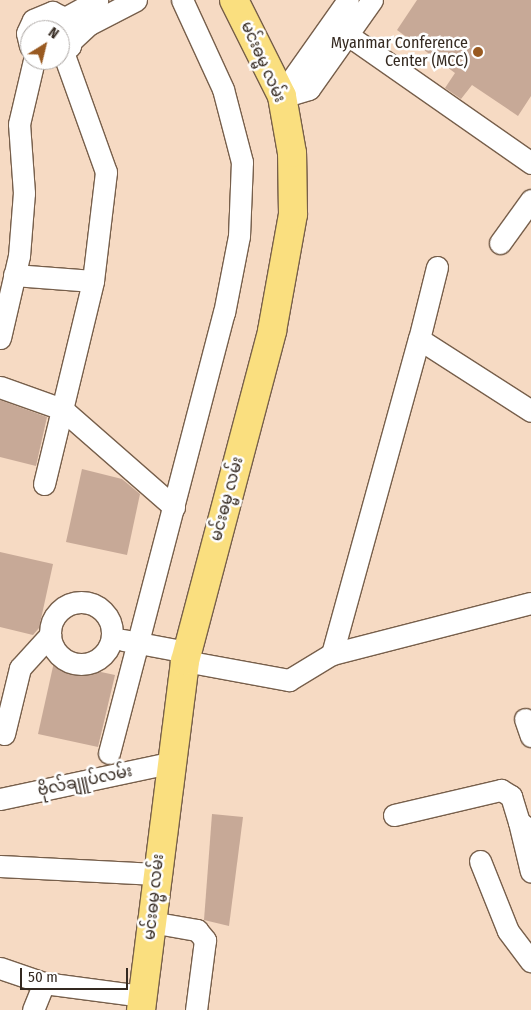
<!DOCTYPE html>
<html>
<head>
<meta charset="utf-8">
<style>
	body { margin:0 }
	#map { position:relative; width:531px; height:1010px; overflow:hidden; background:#f6dac3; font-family:"Fira Sans Condensed","Noto Sans Myanmar",sans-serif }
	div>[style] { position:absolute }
	.building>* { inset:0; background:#c7a997 }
	.roads { filter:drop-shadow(1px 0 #775f4b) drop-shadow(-1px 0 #775f4b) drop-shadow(0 1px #775f4b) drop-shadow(0 -1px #775f4b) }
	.minor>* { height:21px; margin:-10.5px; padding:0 10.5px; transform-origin:10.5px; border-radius:10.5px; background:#fff }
	.minor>.ring { margin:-10.5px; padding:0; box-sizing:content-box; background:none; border:21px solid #fff; border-radius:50% }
	.major>* { height:28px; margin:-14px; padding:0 14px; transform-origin:14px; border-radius:14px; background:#fadf7f }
	.dots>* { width:14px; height:14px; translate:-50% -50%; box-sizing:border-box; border:2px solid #fff; border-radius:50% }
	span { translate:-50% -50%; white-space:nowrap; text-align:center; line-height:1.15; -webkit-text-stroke:5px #fff; paint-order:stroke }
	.poi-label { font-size:16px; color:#342920 }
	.right { translate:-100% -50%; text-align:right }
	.street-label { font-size:16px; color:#342920 }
	.north { position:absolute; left:20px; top:20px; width:50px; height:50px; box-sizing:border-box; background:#fff; border:1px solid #aea9a6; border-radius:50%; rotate:36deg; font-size:14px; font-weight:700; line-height:20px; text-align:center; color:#342920 }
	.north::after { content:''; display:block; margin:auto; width:18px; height:22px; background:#995a21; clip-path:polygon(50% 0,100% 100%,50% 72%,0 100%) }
	.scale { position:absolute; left:20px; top:968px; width:108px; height:22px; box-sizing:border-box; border:2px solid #342920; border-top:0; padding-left:6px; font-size:15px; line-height:18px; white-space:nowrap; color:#342920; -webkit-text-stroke:4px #fff; paint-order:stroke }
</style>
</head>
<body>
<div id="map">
	<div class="building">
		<div style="clip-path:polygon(417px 0,531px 0,531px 96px,518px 116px,472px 85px,461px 99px,445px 88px,455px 73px,397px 30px)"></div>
		<div style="clip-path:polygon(0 400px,47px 417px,36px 466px,0 457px)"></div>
		<div style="clip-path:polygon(82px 469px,122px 479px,140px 494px,127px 555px,66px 542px)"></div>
		<div style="clip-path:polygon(0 552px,53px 564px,39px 628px,33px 635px,0 627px)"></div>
		<div style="clip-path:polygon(54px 662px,115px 675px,98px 747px,38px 734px)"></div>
		<div style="clip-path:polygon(212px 814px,243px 817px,229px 926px,204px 920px)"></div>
	</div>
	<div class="roads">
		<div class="minor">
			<div style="left:65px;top:18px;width:37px;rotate:-29deg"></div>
			<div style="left:332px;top:24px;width:243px;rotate:34.9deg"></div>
			<div style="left:72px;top:40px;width:22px;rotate:-43deg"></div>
			<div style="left:88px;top:25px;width:54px;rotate:-27.5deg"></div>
			<div style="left:30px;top:46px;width:13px;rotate:-103deg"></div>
			<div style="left:27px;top:33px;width:14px;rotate:-65deg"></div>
			<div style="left:33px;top:20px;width:21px;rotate:-23deg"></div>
			<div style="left:52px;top:12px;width:14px;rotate:25deg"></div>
			<div style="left:65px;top:18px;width:16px;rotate:63deg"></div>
			<div style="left:72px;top:32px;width:14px;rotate:98deg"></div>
			<div style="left:70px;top:46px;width:13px;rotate:141deg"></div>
			<div style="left:289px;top:95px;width:21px;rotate:-17deg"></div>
			<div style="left:309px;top:89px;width:109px;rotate:-54.7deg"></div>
			<div style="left:284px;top:105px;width:24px;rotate:-75deg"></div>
			<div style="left:290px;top:82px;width:100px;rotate:-54.7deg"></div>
			<div style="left:500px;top:243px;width:53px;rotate:-54.2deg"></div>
			<div style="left:437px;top:267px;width:74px;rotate:104deg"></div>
			<div style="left:419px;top:339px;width:133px;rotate:32.7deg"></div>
			<div style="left:14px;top:275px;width:79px;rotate:4.3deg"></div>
			<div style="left:0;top:338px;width:84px;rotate:-77deg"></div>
			<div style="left:19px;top:256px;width:63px;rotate:-85.5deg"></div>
			<div style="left:24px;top:193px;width:69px;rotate:-94.1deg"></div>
			<div style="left:19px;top:124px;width:66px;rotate:-76.8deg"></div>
			<div style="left:0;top:387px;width:66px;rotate:19.5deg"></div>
			<div style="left:62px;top:409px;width:149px;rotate:41.2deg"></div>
			<div style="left:44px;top:484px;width:209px;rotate:-76.4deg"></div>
			<div style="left:93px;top:281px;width:110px;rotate:-83.2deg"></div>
			<div style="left:106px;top:172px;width:127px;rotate:-109.7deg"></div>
			<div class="ring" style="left:50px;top:602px;width:41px;height:41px"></div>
			<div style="left:123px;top:640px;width:65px;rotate:10.6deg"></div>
			<div style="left:332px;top:654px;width:327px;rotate:-74.6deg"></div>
			<div style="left:185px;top:661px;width:106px;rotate:10.4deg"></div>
			<div style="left:289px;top:680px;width:50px;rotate:-31.2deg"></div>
			<div style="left:332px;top:654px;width:205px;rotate:-14.4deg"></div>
			<div style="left:525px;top:719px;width:18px;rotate:71deg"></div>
			<div style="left:4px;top:734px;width:68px;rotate:-76.4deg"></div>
			<div style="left:20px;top:668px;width:45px;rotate:-47.7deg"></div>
			<div style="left:109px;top:753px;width:455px;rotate:-75.4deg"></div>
			<div style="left:224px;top:313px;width:78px;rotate:-79deg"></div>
			<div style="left:239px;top:236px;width:74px;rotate:-87.7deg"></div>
			<div style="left:242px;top:162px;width:75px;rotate:-104.6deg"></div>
			<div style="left:223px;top:89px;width:98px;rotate:-114.7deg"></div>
			<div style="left:0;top:799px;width:174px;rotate:-12deg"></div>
			<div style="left:394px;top:815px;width:110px;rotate:-13.2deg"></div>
			<div style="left:501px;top:790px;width:12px;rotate:31deg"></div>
			<div style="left:511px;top:796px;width:27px;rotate:73deg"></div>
			<div style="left:519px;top:822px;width:15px;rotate:37deg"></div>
			<div style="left:519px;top:822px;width:51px;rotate:76.5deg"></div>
			<div style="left:480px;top:861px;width:75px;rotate:68.2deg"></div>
			<div style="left:508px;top:931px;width:38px;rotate:53deg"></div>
			<div style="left:0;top:866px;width:156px;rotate:2.9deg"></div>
			<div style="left:151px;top:922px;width:47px;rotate:9.9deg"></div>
			<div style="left:197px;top:930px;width:13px;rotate:51deg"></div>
			<div style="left:205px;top:940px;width:71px;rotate:97.3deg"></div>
			<div style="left:0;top:968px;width:46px;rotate:18.8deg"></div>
			<div style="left:44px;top:983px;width:100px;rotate:7.5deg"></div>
			<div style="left:33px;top:1010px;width:29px;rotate:-68deg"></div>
		</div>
		<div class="major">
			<div style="left:141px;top:1010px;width:352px;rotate:-82.8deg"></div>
			<div style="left:185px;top:661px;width:341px;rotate:-75.2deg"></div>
			<div style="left:272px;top:331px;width:119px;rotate:-79.8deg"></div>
			<div style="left:293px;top:214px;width:61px;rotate:-90.9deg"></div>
			<div style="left:292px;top:153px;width:58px;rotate:-100deg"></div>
			<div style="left:282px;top:96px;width:107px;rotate:-116.6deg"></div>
		</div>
	</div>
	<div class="dots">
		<div style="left:478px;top:52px;background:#995a21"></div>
	</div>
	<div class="poi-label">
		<span class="right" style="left:468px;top:52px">Myanmar Conference<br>Center (MCC)</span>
	</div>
	<div class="street-label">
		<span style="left:263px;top:62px;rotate:66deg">မင်းဓမ္မ လမ်း</span>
		<span style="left:227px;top:499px;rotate:-75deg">မင်းဓမ္မ လမ်း</span>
		<span style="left:85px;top:781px;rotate:-12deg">ဗိုလ်ချူပ်လမ်း</span>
		<span style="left:154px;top:897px;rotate:-84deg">မင်းဓမ္မ လမ်း</span>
	</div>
	<div class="north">N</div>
	<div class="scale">50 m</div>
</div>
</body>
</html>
